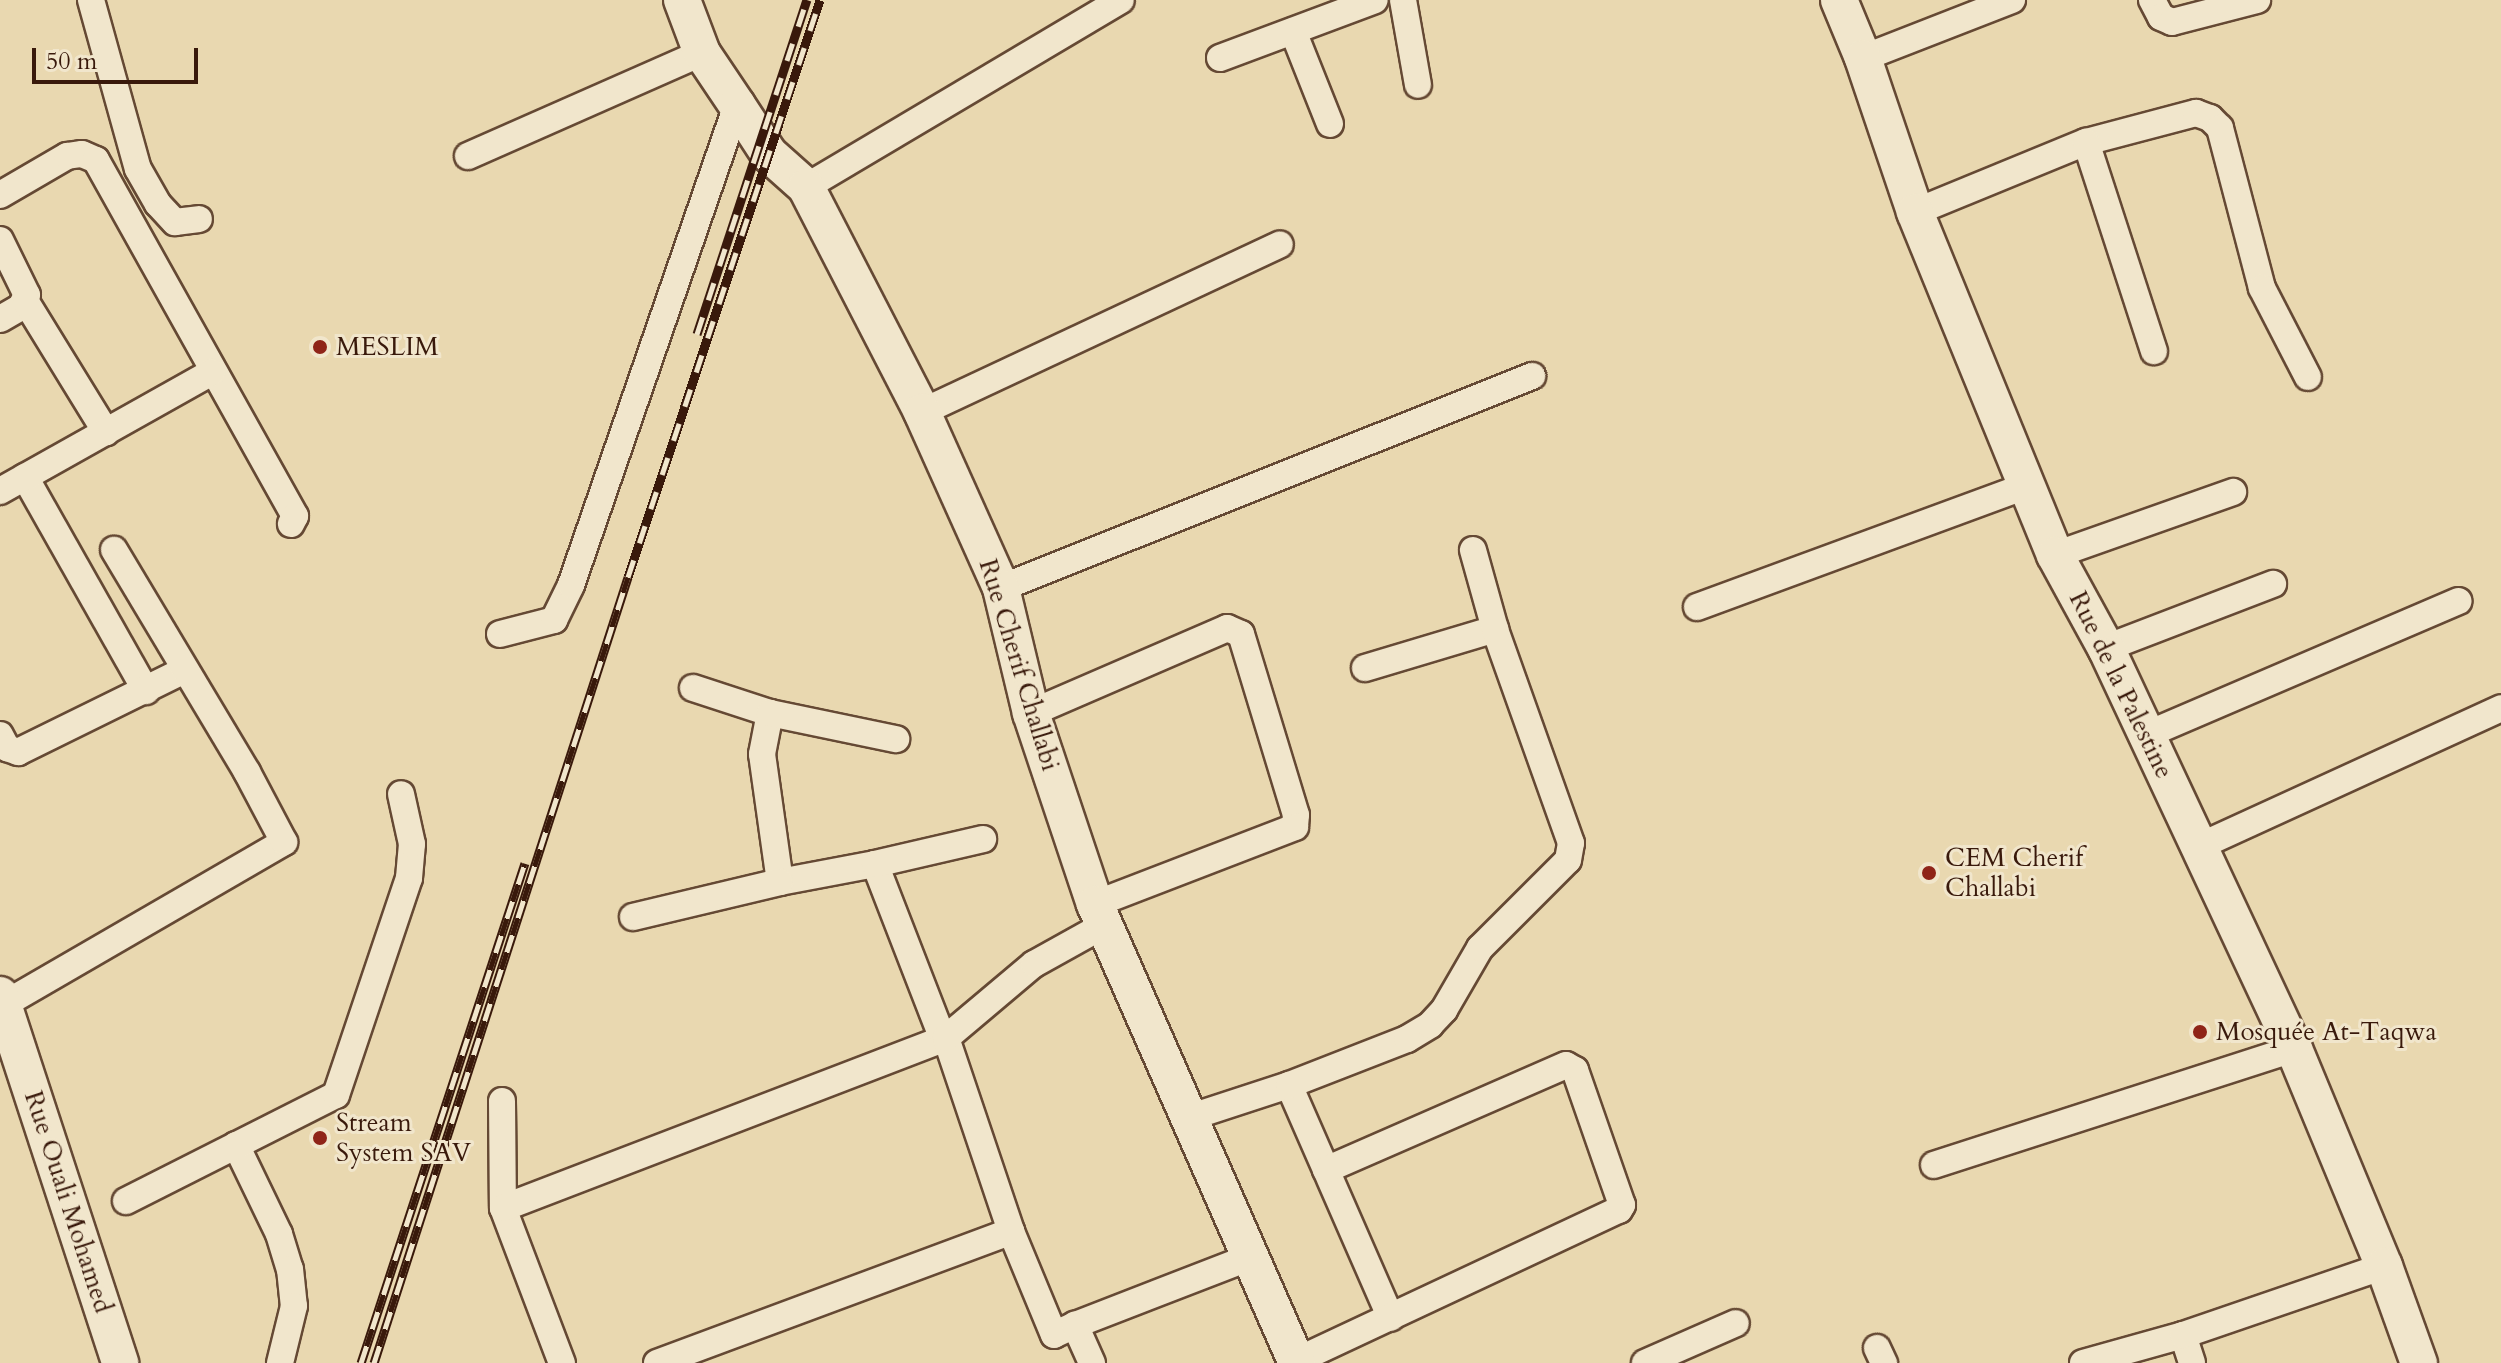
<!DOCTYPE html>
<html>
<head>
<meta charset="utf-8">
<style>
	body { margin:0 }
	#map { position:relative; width:2501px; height:1363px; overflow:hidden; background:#e9d8b0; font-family:Cardo,serif }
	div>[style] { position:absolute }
	.roads { filter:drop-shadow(2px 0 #654934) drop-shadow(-2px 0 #654934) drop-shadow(0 2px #654934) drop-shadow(0 -2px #654934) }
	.street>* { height:26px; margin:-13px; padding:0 13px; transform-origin:13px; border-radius:13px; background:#f1e6cc }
	.secondary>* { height:36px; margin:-18px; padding:0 18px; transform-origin:18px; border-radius:18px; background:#f1e6cc }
	.rail>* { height:9px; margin-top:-4.5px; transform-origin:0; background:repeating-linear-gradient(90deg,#f1e6cc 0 18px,#39190b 0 36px); box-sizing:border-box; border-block:2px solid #39190b }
	.dots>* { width:22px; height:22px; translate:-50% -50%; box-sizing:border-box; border:4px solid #f1e6cc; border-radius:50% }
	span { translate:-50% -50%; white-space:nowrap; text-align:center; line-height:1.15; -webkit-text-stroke:6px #f1e6cc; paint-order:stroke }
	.poi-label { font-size:26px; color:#39190b }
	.left { translate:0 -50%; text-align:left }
	.street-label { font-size:26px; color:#39190b }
	.scale { position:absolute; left:32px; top:48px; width:166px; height:36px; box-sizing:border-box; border:4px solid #39190b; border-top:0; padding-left:10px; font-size:24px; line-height:28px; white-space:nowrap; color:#39190b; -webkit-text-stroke:6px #f1e6cc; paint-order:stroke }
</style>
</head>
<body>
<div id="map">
	<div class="roads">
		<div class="street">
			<div style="left:91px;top:0;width:175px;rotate:74.5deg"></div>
			<div style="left:138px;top:169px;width:40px;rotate:60.3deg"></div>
			<div style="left:158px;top:204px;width:25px;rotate:47deg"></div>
			<div style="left:175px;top:222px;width:24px;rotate:-7deg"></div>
			<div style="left:1403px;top:0;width:86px;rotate:80deg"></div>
			<div style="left:2152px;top:0;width:19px;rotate:62deg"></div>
			<div style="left:2161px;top:17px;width:12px;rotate:24deg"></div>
			<div style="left:2172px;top:22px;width:88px;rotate:-14.5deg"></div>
			<div style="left:1293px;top:31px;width:100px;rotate:68.3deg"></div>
			<div style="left:1220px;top:58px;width:165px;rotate:-20.5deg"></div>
			<div style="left:1863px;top:58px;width:160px;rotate:-21.3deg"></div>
			<div style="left:2086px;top:142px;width:114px;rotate:-14.8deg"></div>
			<div style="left:2196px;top:113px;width:15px;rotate:20deg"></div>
			<div style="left:2210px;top:118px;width:14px;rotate:45deg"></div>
			<div style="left:2220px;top:128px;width:165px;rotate:75.3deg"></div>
			<div style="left:2262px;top:288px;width:100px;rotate:62.7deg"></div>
			<div style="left:468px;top:156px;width:256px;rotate:-23.8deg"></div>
			<div style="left:806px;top:187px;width:366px;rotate:-30.7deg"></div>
			<div style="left:0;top:195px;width:78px;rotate:-30.2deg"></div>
			<div style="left:67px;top:156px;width:15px;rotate:-8deg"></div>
			<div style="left:82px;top:154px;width:15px;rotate:23deg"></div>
			<div style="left:96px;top:160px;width:408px;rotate:60.8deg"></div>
			<div style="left:295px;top:516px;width:9px;rotate:117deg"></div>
			<div style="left:1915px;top:212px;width:185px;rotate:-22.3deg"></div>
			<div style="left:2086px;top:142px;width:220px;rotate:72deg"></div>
			<div style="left:0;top:240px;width:61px;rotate:63.9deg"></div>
			<div style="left:27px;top:295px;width:13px;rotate:117deg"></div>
			<div style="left:21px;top:307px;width:24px;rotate:150deg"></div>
			<div style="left:26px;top:302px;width:153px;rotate:58.4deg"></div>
			<div style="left:922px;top:412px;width:395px;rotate:-25.1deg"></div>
			<div style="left:25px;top:477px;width:246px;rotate:60.5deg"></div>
			<div style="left:0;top:491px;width:243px;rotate:-29.3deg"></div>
			<div style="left:2055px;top:555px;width:189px;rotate:-19.5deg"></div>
			<div style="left:1001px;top:588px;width:572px;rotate:-21.76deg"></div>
			<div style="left:1697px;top:607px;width:353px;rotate:-20.2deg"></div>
			<div style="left:500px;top:634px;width:56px;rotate:-14.5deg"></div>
			<div style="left:554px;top:620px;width:39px;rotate:-64deg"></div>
			<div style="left:571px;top:585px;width:508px;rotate:-70.92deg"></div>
			<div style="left:2106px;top:648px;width:179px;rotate:-21deg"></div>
			<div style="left:1365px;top:668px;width:136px;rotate:-16.7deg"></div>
			<div style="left:693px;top:688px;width:81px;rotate:18deg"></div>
			<div style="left:1031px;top:713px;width:214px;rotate:-23.4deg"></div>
			<div style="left:1227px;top:628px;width:15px;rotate:23deg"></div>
			<div style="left:1241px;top:634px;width:189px;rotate:73.1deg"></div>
			<div style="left:1296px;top:815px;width:12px;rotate:95deg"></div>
			<div style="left:1295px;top:827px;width:214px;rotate:158.9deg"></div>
			<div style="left:0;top:735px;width:15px;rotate:62deg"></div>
			<div style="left:7px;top:748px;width:12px;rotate:20deg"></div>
			<div style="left:18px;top:752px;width:186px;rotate:-26.2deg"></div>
			<div style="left:2146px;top:735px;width:340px;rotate:-23.2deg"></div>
			<div style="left:2200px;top:846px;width:331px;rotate:-24.6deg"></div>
			<div style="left:875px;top:864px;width:97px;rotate:169.3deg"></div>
			<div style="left:780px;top:882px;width:129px;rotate:-98deg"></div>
			<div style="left:762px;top:754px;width:42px;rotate:-79deg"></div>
			<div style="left:770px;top:713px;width:129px;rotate:11.7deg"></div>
			<div style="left:633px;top:917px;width:151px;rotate:-13.4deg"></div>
			<div style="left:3px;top:1005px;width:325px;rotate:-30.1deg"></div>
			<div style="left:284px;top:842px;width:79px;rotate:-117.9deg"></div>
			<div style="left:247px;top:772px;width:259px;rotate:-120.9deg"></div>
			<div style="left:1289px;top:1085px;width:254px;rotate:66.4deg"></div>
			<div style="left:502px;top:1101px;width:107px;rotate:89.5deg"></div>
			<div style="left:503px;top:1208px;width:166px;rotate:69.2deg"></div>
			<div style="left:1191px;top:1117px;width:103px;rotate:-18.1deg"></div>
			<div style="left:1289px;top:1085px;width:127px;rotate:-21.3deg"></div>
			<div style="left:1407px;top:1039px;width:27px;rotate:-31deg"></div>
			<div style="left:1430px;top:1025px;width:21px;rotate:-47deg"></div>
			<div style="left:1444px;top:1010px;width:72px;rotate:-59.9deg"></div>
			<div style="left:1480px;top:948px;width:124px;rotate:-45deg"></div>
			<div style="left:1568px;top:860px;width:17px;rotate:-80deg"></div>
			<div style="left:1571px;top:843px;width:227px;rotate:-109.6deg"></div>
			<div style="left:1495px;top:629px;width:82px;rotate:-105.6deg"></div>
			<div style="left:236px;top:1145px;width:99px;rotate:64.2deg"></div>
			<div style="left:279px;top:1234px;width:37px;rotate:73deg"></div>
			<div style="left:290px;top:1269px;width:37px;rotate:84deg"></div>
			<div style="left:294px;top:1306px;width:59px;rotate:103.8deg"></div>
			<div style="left:1934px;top:1165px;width:378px;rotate:-17.9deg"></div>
			<div style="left:126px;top:1201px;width:235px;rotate:-26.8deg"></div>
			<div style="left:336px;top:1095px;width:229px;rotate:-71.4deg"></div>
			<div style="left:409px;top:878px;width:34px;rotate:-85deg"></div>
			<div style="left:412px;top:844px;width:51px;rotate:-102.4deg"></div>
			<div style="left:503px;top:1208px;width:474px;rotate:-21deg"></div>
			<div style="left:946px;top:1038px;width:11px;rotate:-128deg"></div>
			<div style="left:939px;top:1029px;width:177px;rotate:-111.2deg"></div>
			<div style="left:875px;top:864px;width:111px;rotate:-13deg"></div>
			<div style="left:1075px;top:1325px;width:23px;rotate:155deg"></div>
			<div style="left:1054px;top:1335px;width:113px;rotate:-112.5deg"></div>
			<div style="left:1011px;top:1231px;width:204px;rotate:-108.6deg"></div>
			<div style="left:946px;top:1038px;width:115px;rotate:-40.1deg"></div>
			<div style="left:1034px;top:964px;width:80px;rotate:-29.1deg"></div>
			<div style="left:2183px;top:1335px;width:29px;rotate:72deg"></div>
			<div style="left:1877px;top:1348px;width:17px;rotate:65deg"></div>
			<div style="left:1296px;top:1361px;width:357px;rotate:-25.1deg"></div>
			<div style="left:1619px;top:1210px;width:6px;rotate:-59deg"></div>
			<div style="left:1622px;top:1205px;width:143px;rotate:-109.2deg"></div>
			<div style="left:1575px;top:1070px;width:10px;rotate:-151deg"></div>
			<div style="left:1566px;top:1065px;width:262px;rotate:156.4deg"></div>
			<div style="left:657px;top:1363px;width:378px;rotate:-20.4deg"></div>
			<div style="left:1092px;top:1363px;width:42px;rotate:-114.1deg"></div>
			<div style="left:1075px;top:1325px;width:188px;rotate:-21.2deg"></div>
			<div style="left:1645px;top:1363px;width:99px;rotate:-23.7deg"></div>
			<div style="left:2083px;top:1363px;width:104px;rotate:-15.6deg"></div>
			<div style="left:2183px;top:1335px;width:213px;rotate:-18.9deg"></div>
		</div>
		<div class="secondary">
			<div style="left:682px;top:0;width:57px;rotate:69.3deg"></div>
			<div style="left:702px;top:53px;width:63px;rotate:56.1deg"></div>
			<div style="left:737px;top:105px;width:59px;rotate:56.9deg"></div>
			<div style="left:769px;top:154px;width:50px;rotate:41.7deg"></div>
			<div style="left:806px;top:187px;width:253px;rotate:62.7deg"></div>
			<div style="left:922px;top:412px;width:193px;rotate:65.8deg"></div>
			<div style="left:1001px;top:588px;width:129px;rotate:76.5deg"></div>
			<div style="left:1031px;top:713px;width:201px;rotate:71.5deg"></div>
			<div style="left:1095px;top:904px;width:501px;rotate:66.25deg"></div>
			<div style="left:1839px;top:0;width:63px;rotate:67.5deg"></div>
			<div style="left:1863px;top:58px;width:163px;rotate:71.3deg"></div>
			<div style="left:1915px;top:212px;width:370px;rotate:67.8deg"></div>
			<div style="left:2055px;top:555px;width:106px;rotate:61.3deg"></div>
			<div style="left:2106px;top:648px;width:443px;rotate:64.9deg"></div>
			<div style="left:2294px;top:1049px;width:235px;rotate:67.5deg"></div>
			<div style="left:2384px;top:1266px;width:103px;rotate:70.2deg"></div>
			<div style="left:0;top:995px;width:387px;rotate:71.9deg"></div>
		</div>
	</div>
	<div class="rail">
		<div style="left:697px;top:334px;width:352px;rotate:-71.8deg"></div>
		<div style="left:361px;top:1363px;width:526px;rotate:-71.84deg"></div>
		<div style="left:374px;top:1363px;width:826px;rotate:-72.09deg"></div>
		<div style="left:628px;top:577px;width:608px;rotate:-71.59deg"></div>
	</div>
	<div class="dots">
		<div style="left:320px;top:347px;background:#8f2418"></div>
		<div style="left:1929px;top:873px;background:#8f2418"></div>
		<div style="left:2200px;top:1032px;background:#8f2418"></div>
		<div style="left:320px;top:1138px;background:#8f2418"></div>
	</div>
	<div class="poi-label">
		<span class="left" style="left:336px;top:347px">MESLIM</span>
		<span class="left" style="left:1945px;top:873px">CEM Cherif<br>Challabi</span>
		<span class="left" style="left:2216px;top:1032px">Mosquée At-Taqwa</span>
		<span class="left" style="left:336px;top:1138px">Stream<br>System SAV</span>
	</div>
	<div class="street-label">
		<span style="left:1019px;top:665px;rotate:73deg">Rue Cherif Challabi</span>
		<span style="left:2121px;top:685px;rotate:64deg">Rue de la Palestine</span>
		<span style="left:68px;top:1202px;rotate:72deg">Rue Ouali Mohamed</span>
	</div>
	<div class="scale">50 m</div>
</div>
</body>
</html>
